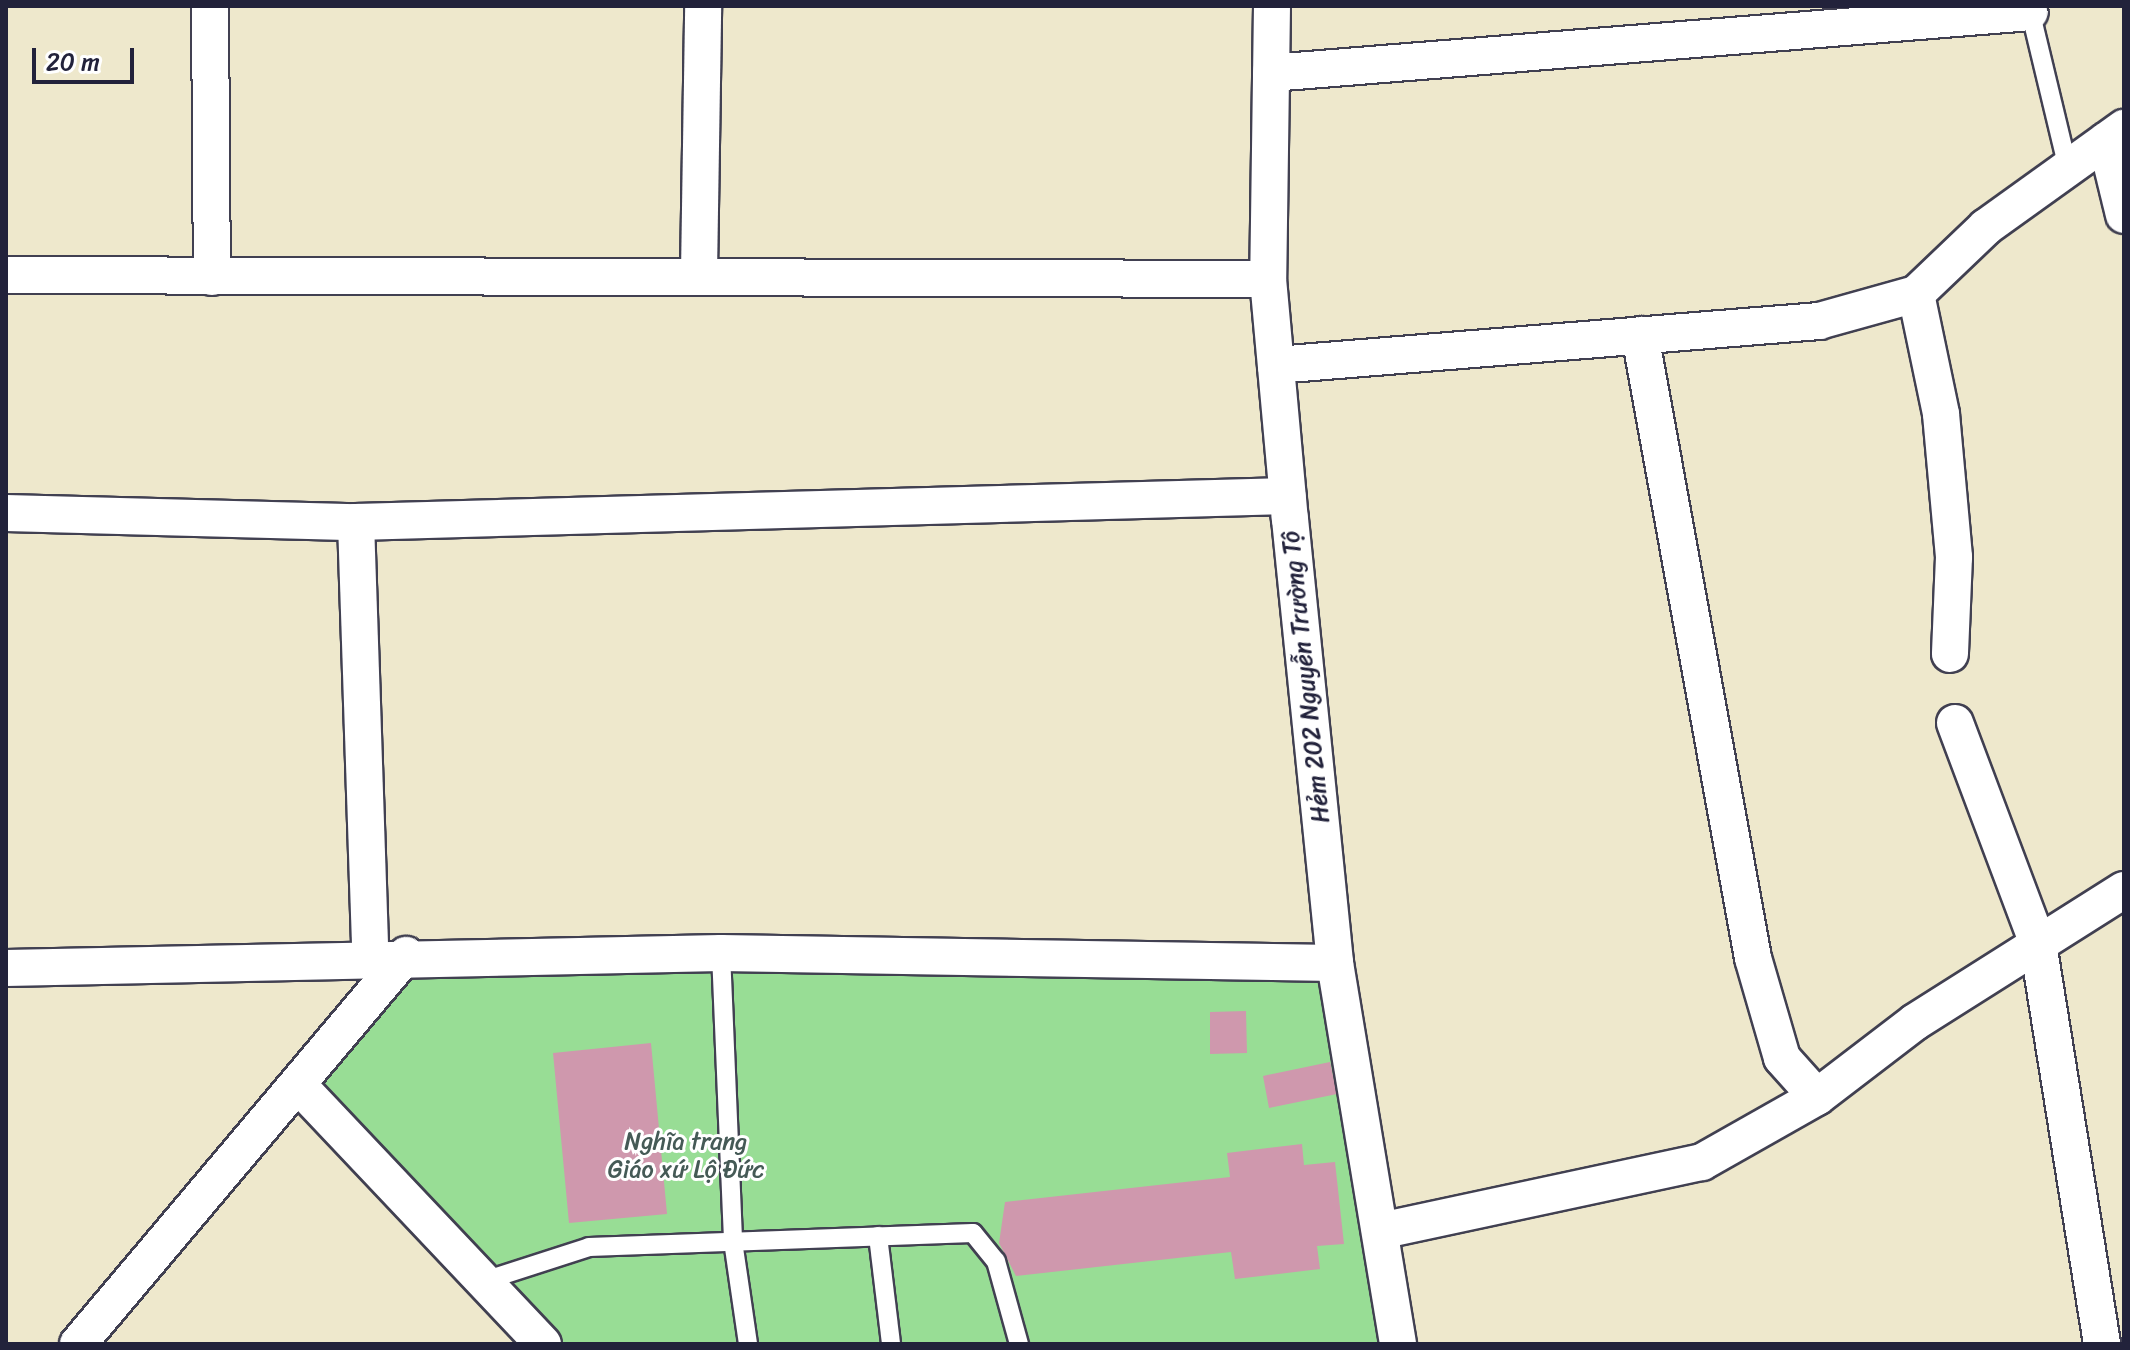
<!DOCTYPE html>
<html>
<head>
<meta charset="utf-8">
<style>
	body { margin:0 }
	#map { position:relative; width:2130px; height:1350px; overflow:hidden; background:#eee8cc; font-family:Sriracha,sans-serif }
	div>[style] { position:absolute }
	.green>* { inset:0; background:#98dd95 }
	.building>* { inset:0; background:#cf98ad }
	.roads { filter:drop-shadow(2px 0 #414051) drop-shadow(-2px 0 #414051) drop-shadow(0 2px #414051) drop-shadow(0 -2px #414051) }
	.service>* { height:18px; margin:-9px; padding:0 9px; transform-origin:9px; border-radius:9px; background:#fff }
	.minor>* { height:36px; margin:-18px; padding:0 18px; transform-origin:18px; border-radius:18px; background:#fff }
	span { translate:-50% -50%; white-space:nowrap; text-align:center; line-height:1.15; -webkit-text-stroke:6px #fff; paint-order:stroke }
	.street-label { font-size:24px; color:#22223b }
	.park-label { font-size:24px; color:#455a56 }
	.frame { position:absolute; inset:0; border:8px solid #22223b; pointer-events:none }
	.scale { position:absolute; left:32px; top:48px; width:102px; height:36px; box-sizing:border-box; border:4px solid #22223b; border-top:0; padding-left:10px; font-size:24px; line-height:28px; white-space:nowrap; color:#22223b; -webkit-text-stroke:6px #fff; paint-order:stroke }
</style>
</head>
<body>
<div id="map">
	<div class="green">
		<div style="clip-path:polygon(412px 968px,1325px 976px,1386px 1344px,560px 1344px,318px 1087px)"></div>
	</div>
	<div class="building">
		<div style="clip-path:polygon(1246px 1011px,1247px 1053px,1210px 1054px,1210px 1012px)"></div>
		<div style="clip-path:polygon(651px 1043px,667px 1214px,569px 1223px,553px 1053px)"></div>
		<div style="clip-path:polygon(1330px 1062px,1337px 1094px,1269px 1108px,1263px 1076px)"></div>
		<div style="clip-path:polygon(1302px 1144px,1304px 1165px,1335px 1162px,1344px 1244px,1317px 1246px,1320px 1269px,1235px 1279px,1231px 1252px,1016px 1276px,999px 1243px,1005px 1202px,1230px 1177px,1227px 1153px)"></div>
	</div>
	<div class="roads">
		<div class="service">
			<div style="left:2029px;top:6px;width:167px;rotate:76.5deg"></div>
			<div style="left:721px;top:953px;width:288px;rotate:87.6deg"></div>
			<div style="left:733px;top:1241px;width:104px;rotate:81.7deg"></div>
			<div style="left:878px;top:1236px;width:109px;rotate:83.1deg"></div>
			<div style="left:484px;top:1281px;width:110px;rotate:-17.9deg"></div>
			<div style="left:589px;top:1247px;width:384px;rotate:-2.1deg"></div>
			<div style="left:973px;top:1233px;width:36px;rotate:51deg"></div>
			<div style="left:996px;top:1261px;width:86px;rotate:74.5deg"></div>
		</div>
		<div class="minor">
			<div style="left:210px;top:6px;width:271px;rotate:89.6deg"></div>
			<div style="left:1272px;top:6px;width:273px;rotate:90.8deg"></div>
			<div style="left:1268px;top:279px;width:241px;rotate:84.8deg"></div>
			<div style="left:1290px;top:519px;width:446px;rotate:84.2deg"></div>
			<div style="left:1335px;top:963px;width:386px;rotate:80.6deg"></div>
			<div style="left:1271px;top:73px;width:761px;rotate:-4.59deg"></div>
			<div style="left:2106px;top:141px;width:76px;rotate:76.3deg"></div>
			<div style="left:699px;top:273px;width:267px;rotate:-89.1deg"></div>
			<div style="left:6px;top:275px;width:1262px;rotate:0.18deg"></div>
			<div style="left:1916px;top:294px;width:123px;rotate:78.2deg"></div>
			<div style="left:1941px;top:414px;width:144px;rotate:84.8deg"></div>
			<div style="left:1954px;top:557px;width:97px;rotate:92.4deg"></div>
			<div style="left:1640px;top:335px;width:633px;rotate:79.72deg"></div>
			<div style="left:1753px;top:958px;width:104px;rotate:73.8deg"></div>
			<div style="left:1782px;top:1058px;width:52px;rotate:48.1deg"></div>
			<div style="left:1817px;top:1097px;width:123px;rotate:-37.4deg"></div>
			<div style="left:1915px;top:1022px;width:247px;rotate:-32.3deg"></div>
			<div style="left:1276px;top:365px;width:545px;rotate:-4.63deg"></div>
			<div style="left:1819px;top:321px;width:101px;rotate:-15.6deg"></div>
			<div style="left:1916px;top:294px;width:97px;rotate:-43.7deg"></div>
			<div style="left:1986px;top:227px;width:170px;rotate:-35.7deg"></div>
			<div style="left:6px;top:513px;width:350px;rotate:1.5deg"></div>
			<div style="left:356px;top:522px;width:932px;rotate:-1.6deg"></div>
			<div style="left:356px;top:522px;width:433px;rotate:88.1deg"></div>
			<div style="left:1955px;top:723px;width:236px;rotate:69.4deg"></div>
			<div style="left:2038px;top:944px;width:405px;rotate:80.9deg"></div>
			<div style="left:6px;top:968px;width:715px;rotate:-1.2deg"></div>
			<div style="left:721px;top:953px;width:614px;rotate:0.93deg"></div>
			<div style="left:301px;top:1088px;width:352px;rotate:46.6deg"></div>
			<div style="left:1380px;top:1231px;width:329px;rotate:-12.1deg"></div>
			<div style="left:1702px;top:1162px;width:132px;rotate:-29.5deg"></div>
			<div style="left:78px;top:1344px;width:509px;rotate:-49.86deg"></div>
		</div>
	</div>
	<div class="street-label">
		<span style="left:1306px;top:677px;rotate:-96deg">Hẻm 202 Nguyễn Trường Tộ</span>
	</div>
	<div class="park-label">
		<span style="left:686px;top:1156px">Nghĩa trang<br>Giáo xứ Lộ Đức</span>
	</div>
	<div class="frame"></div>
	<div class="scale">20 m</div>
</div>
</body>
</html>
